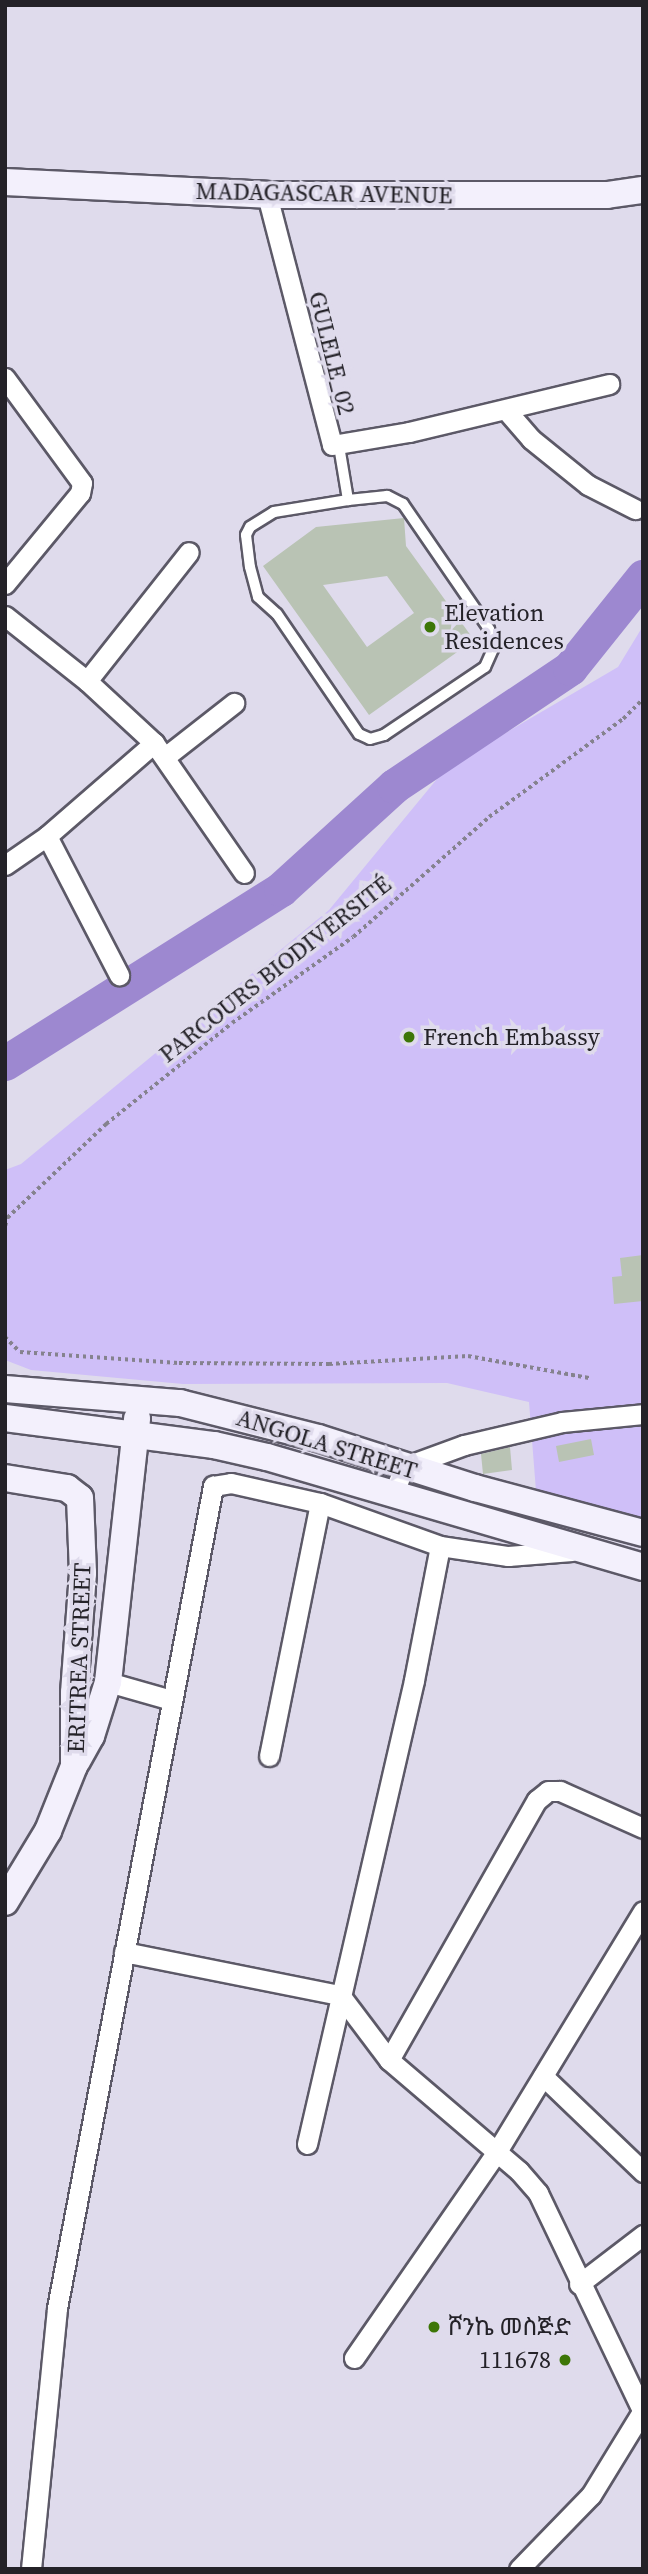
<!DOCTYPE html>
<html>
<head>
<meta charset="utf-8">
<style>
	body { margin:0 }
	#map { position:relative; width:648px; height:2574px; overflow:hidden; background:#dfdbec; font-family:"Source Serif 4","Noto Sans Ethiopic",serif }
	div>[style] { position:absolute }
	.green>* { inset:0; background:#cfbff8 }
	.river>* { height:35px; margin:-17.5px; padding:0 17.5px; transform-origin:17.5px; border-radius:17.5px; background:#9d88d0 }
	.building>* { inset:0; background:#b9c3b4 }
	.path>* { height:3.5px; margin-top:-1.75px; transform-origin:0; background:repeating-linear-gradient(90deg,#85828e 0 3.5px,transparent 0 7px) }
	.roads { filter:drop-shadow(2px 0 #5c5967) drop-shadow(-2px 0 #5c5967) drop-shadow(0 2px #5c5967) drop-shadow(0 -2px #5c5967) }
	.lane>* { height:10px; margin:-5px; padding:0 5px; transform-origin:5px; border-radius:5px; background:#fff }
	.street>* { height:19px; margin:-9.5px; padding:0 9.5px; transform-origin:9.5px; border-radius:9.5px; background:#fff }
	.secondary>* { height:26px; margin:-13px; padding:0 13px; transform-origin:13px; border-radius:13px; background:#f3f0fc }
	.dots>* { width:19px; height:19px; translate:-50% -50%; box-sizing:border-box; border:4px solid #dfdbec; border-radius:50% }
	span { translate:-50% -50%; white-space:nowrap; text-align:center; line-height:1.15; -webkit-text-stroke:7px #dfdbec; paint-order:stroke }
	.street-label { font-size:24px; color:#242228 }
	.poi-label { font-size:24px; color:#242228 }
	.left { translate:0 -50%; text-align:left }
	.right { translate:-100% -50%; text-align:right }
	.frame { position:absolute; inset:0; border:7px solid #242228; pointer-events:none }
</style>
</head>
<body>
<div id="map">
	<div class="green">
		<div style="clip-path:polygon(643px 626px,643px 1528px,536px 1491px,529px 1402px,447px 1383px,183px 1384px,31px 1370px,5px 1360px,5px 1170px,21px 1164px,329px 910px,446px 768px,618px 667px)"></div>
	</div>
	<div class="river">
		<div style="left:5px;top:1063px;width:326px;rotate:-32.2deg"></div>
		<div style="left:281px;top:889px;width:153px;rotate:-42.3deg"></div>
		<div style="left:394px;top:786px;width:212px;rotate:-33.8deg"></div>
		<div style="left:570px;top:668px;width:117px;rotate:-51.3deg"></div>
	</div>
	<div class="building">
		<div style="clip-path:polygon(evenodd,404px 518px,406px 546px,474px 640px,369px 715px,263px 566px,316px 527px,404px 518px,387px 576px,414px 613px,367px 647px,323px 585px,387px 576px)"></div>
		<div style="clip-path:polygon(643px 1255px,643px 1301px,614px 1304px,612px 1277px,622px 1276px,620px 1258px)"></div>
		<div style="clip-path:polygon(591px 1439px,594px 1455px,559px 1462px,556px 1446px)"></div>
		<div style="clip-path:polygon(510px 1447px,512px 1470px,483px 1474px,481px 1454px)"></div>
	</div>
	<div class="path">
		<div style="left:5px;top:1226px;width:8px;rotate:-76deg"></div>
		<div style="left:7px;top:1218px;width:137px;rotate:-43.5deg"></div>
		<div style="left:106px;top:1124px;width:161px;rotate:-38.7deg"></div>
		<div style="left:232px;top:1023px;width:148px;rotate:-35.4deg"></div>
		<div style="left:353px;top:937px;width:181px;rotate:-41.4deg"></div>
		<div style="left:489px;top:817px;width:166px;rotate:-36.2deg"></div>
		<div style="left:623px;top:719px;width:28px;rotate:-45deg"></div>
		<div style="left:5px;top:1337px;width:21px;rotate:45deg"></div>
		<div style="left:20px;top:1352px;width:159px;rotate:4deg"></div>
		<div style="left:179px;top:1363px;width:150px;rotate:0.4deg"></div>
		<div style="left:329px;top:1364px;width:139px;rotate:-3.3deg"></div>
		<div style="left:468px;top:1356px;width:123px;rotate:10.3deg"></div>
	</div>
	<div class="roads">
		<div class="lane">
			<div style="left:339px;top:446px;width:55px;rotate:80.5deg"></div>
			<div style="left:348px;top:500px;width:75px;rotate:170.8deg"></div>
			<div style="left:274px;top:512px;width:28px;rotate:148deg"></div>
			<div style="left:250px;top:527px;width:9px;rotate:117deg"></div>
			<div style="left:246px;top:535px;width:32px;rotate:83deg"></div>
			<div style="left:250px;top:567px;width:31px;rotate:75deg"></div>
			<div style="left:258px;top:597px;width:25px;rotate:42deg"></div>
			<div style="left:277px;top:614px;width:145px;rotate:55.7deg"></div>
			<div style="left:359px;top:734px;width:12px;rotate:24deg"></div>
			<div style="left:370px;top:739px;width:15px;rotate:-16deg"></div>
			<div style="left:384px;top:735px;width:122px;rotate:-34deg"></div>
			<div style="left:485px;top:667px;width:20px;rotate:-66deg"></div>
			<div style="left:493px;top:649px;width:20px;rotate:-101deg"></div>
			<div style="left:489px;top:629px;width:152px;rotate:-124.5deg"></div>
			<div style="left:403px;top:504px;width:18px;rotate:-153deg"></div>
			<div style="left:387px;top:496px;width:39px;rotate:174deg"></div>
		</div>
		<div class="street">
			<div style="left:267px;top:195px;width:258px;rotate:75.4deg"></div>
			<div style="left:332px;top:445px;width:78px;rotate:-9.6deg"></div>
			<div style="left:409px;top:432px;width:206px;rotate:-13.5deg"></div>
			<div style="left:5px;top:378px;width:130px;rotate:53.7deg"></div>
			<div style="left:82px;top:483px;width:10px;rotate:101deg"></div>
			<div style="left:80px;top:493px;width:118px;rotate:129.5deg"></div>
			<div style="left:506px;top:410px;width:38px;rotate:49deg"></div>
			<div style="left:531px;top:439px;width:73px;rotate:38.9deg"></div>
			<div style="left:588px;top:485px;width:53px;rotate:27.1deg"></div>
			<div style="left:5px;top:616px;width:105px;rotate:38.4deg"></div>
			<div style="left:87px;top:681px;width:91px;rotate:42.8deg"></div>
			<div style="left:154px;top:743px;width:158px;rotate:55.3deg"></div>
			<div style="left:87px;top:681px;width:164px;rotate:-51.7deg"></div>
			<div style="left:165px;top:757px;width:88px;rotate:-38deg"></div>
			<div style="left:47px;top:836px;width:157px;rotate:62.6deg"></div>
			<div style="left:5px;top:865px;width:51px;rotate:-34.6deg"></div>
			<div style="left:47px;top:836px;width:142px;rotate:-41deg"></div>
			<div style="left:394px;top:1492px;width:27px;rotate:-68deg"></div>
			<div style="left:404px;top:1467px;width:64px;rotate:-20.1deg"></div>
			<div style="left:464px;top:1445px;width:101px;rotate:-13.2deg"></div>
			<div style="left:562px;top:1422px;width:81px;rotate:-5.6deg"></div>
			<div style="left:108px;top:1682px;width:66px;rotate:15.9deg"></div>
			<div style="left:269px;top:1756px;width:258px;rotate:-78.6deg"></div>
			<div style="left:124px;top:1952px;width:220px;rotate:11.3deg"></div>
			<div style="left:340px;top:1995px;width:81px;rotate:53deg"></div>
			<div style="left:389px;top:2060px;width:171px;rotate:40.5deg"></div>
			<div style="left:519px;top:2171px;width:29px;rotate:49deg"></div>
			<div style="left:538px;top:2193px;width:243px;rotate:64.4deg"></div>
			<div style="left:389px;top:2060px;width:299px;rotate:-60.4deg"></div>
			<div style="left:537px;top:1800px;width:14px;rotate:-39deg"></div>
			<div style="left:548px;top:1791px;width:12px"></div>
			<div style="left:560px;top:1791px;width:91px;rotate:24deg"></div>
			<div style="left:543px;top:2076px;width:139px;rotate:43.8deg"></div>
			<div style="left:307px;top:2144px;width:476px;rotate:-77deg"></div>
			<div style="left:414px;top:1680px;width:136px;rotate:-79deg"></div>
			<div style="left:579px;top:2284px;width:81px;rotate:-37.4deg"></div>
			<div style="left:354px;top:2358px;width:249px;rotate:-55.3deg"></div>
			<div style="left:496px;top:2153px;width:283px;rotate:-58.7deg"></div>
			<div style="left:31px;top:2569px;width:262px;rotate:-84.3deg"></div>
			<div style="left:57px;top:2308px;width:837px;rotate:-79.25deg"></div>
			<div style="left:213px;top:1486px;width:18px;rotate:-9deg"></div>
			<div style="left:231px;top:1483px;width:91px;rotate:12.7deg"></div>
			<div style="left:320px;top:1503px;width:127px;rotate:19.7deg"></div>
			<div style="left:440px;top:1546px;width:69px;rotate:8.4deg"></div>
			<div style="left:508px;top:1556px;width:64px;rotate:-4.5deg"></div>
			<div style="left:519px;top:2569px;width:103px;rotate:-45.8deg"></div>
			<div style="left:591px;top:2495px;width:100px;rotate:-58.5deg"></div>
		</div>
		<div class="secondary">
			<div style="left:5px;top:182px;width:262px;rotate:2.8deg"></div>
			<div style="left:267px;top:195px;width:340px"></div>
			<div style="left:607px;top:195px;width:36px;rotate:-8deg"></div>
			<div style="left:5px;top:1389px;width:176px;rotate:4.6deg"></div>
			<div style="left:180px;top:1403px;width:142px;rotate:14.2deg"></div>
			<div style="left:318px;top:1438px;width:165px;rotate:17.7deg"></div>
			<div style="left:475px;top:1488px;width:174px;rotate:15deg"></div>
			<div style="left:5px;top:1418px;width:211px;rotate:7.4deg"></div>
			<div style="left:214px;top:1445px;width:54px;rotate:12.8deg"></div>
			<div style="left:267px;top:1457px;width:392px;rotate:16.3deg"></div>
			<div style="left:5px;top:1478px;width:63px;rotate:9.2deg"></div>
			<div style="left:67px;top:1488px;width:16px;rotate:38deg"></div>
			<div style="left:80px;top:1498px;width:75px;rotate:87.7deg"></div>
			<div style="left:83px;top:1573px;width:120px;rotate:94.3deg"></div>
			<div style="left:74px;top:1693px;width:73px;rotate:90deg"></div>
			<div style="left:74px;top:1766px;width:70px;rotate:111.8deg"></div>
			<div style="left:48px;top:1831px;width:83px;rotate:121.2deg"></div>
			<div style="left:77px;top:1761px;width:29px;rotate:-61deg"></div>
			<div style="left:91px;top:1736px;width:57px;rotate:-72.5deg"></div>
			<div style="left:108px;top:1682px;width:265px;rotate:-83.7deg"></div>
		</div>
	</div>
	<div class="dots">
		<div style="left:430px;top:627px;background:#3d7607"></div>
		<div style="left:409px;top:1037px;background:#3d7607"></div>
		<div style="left:434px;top:2327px;background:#3d7607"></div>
		<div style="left:565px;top:2360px;background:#3d7607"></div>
	</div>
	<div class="street-label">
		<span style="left:324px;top:193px;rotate:1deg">MADAGASCAR AVENUE</span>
		<span style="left:332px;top:353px;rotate:76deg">GULELE_02</span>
		<span style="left:275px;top:969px;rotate:-38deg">PARCOURS BIODIVERSITÉ</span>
		<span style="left:327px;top:1444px;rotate:17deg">ANGOLA STREET</span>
		<span style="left:79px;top:1658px;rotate:-88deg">ERITREA STREET</span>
	</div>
	<div class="poi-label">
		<span class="left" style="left:444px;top:627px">Elevation<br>Residences</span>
		<span class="left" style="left:423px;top:1037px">French Embassy</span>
		<span class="left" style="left:448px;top:2327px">ሾንኬ መስጅድ</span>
		<span class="right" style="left:551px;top:2360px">111678</span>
	</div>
	<div class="frame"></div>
</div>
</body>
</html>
